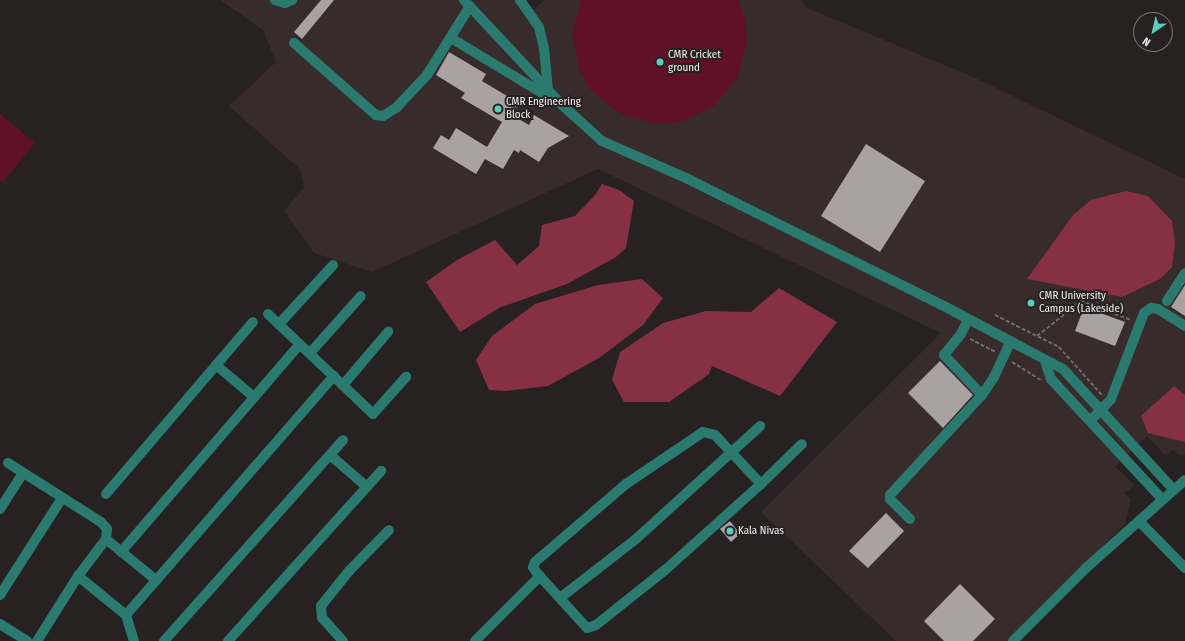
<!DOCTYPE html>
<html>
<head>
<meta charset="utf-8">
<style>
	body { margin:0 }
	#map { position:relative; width:1185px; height:641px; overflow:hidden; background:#272122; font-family:"Fira Sans Condensed",sans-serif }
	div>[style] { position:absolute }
	.built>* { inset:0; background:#372b2c }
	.green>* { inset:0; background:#601127 }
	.water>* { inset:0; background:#853143 }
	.building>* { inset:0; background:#a9a1a2 }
	.path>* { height:1.5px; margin-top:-0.75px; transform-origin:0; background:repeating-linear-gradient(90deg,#6f6a6b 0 4px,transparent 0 6px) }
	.minor>* { height:10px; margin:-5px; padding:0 5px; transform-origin:5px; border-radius:5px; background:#2a7a70 }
	.dots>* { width:11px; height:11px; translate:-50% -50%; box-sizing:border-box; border:2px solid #272122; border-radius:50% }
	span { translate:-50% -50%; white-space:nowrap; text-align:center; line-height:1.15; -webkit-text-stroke:4px #272122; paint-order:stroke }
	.poi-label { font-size:11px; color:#f2eeef }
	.left { translate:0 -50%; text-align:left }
	.north { position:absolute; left:1133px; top:12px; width:40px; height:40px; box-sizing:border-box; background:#272122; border:1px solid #787374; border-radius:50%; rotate:214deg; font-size:11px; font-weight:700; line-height:16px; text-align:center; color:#f2eeef }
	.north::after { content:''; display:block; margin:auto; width:14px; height:18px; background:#5acebe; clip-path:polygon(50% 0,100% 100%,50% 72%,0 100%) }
</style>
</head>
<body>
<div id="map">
	<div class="built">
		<div style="clip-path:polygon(220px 0,524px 0,533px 10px,544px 0,801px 0,807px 8px,971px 76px,1185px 179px,1185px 455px,1179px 455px,1173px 449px,1166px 456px,1147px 436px,1115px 467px,1135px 485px,1125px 493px,1131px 499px,1125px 524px,1007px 641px,896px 641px,761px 512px,941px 333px,598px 169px,372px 272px,314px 253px,284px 211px,304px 188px,301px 170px,229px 106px,276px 62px,263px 30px)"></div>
	</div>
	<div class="green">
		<div style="clip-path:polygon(581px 0,738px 0,745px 19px,747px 43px,737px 78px,714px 106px,681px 122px,656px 124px,620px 114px,591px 91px,579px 69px,572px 33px)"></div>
		<div style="clip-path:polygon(0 114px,35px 143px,3px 182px,0 181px)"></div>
	</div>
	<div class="water">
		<div style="clip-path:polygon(602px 184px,619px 190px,634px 201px,626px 248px,616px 257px,567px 284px,499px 308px,460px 332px,426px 282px,457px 260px,495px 240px,517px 265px,539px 246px,542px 225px,575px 216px,595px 195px)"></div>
		<div style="clip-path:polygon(1126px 191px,1148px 196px,1172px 221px,1175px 243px,1172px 267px,1160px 279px,1122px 297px,1027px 279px,1073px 215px,1091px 200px)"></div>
		<div style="clip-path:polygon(642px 279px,663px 298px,643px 325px,599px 358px,548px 386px,506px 391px,489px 390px,476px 360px,492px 336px,535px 304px,598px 285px)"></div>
		<div style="clip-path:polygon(779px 288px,837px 322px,780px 396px,712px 366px,709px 374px,669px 402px,624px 402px,612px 380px,620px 352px,663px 323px,706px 311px,751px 312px)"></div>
		<div style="clip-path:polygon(1174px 386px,1185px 395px,1185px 442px,1148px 433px,1141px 416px)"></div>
	</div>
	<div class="building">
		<div style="clip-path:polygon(321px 0,334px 0,302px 39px,294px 32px)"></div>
		<div style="clip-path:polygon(449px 52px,486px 74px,482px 81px,519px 103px,512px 115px,529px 125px,534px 115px,569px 136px,548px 148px,539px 162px,520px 150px,519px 153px,514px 150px,503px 169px,485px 159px,476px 174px,433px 148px,441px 135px,449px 140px,456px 128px,487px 147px,502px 122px,461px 98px,465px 93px,436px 75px)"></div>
		<div style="clip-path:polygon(866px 144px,925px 181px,880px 252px,821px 216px)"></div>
		<div style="clip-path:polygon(1185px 285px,1185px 316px,1171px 307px)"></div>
		<div style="clip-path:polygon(1084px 307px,1125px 322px,1115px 346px,1075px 331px)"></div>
		<div style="clip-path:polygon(940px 361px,973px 395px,943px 428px,908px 393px)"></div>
		<div style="clip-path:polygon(886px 513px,904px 531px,868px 568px,849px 551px)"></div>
		<div style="clip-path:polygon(730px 521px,740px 534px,731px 542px,720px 529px)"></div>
		<div style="clip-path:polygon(960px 584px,995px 619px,973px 641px,944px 641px,924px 621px)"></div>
	</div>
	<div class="path">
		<div style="left:995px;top:315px;width:72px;rotate:26.6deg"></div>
		<div style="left:1059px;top:347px;width:64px;rotate:48.1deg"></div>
		<div style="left:1037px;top:336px;width:56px;rotate:-38.5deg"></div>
		<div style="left:1081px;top:301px;width:53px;rotate:20.8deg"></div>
		<div style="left:970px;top:339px;width:28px;rotate:27deg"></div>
		<div style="left:1012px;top:362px;width:34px;rotate:32deg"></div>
	</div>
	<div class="minor">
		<div style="left:275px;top:0;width:10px;rotate:17deg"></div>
		<div style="left:285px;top:3px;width:8px;rotate:-23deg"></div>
		<div style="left:464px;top:0;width:142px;rotate:47deg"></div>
		<div style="left:561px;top:104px;width:55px;rotate:42.1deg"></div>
		<div style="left:602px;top:141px;width:94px;rotate:23.8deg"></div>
		<div style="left:688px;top:179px;width:284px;rotate:26.4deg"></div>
		<div style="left:942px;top:305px;width:137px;rotate:27.9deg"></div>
		<div style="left:1063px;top:369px;width:164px;rotate:47.5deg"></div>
		<div style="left:520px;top:0;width:33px;rotate:55deg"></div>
		<div style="left:539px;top:27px;width:22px;rotate:77deg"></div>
		<div style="left:544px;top:48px;width:42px;rotate:84.6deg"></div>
		<div style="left:451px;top:38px;width:116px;rotate:31.2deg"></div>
		<div style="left:294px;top:43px;width:109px;rotate:41.3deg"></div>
		<div style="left:376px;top:115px;width:7px;rotate:8deg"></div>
		<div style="left:383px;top:116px;width:15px;rotate:-32deg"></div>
		<div style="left:396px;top:108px;width:45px;rotate:-46.8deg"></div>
		<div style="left:427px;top:75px;width:81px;rotate:-58.1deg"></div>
		<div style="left:1167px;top:301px;width:33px;rotate:-57deg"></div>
		<div style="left:268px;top:314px;width:145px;rotate:43.6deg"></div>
		<div style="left:373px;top:414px;width:50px;rotate:-48.3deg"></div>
		<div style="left:968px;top:320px;width:16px;rotate:117deg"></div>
		<div style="left:961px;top:334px;width:27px;rotate:129deg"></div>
		<div style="left:944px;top:355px;width:55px;rotate:46.5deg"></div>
		<div style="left:279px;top:324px;width:80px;rotate:-47.5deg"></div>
		<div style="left:310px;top:353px;width:76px;rotate:-48.2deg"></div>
		<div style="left:1045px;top:361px;width:19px;rotate:72deg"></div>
		<div style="left:1051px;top:379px;width:163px;rotate:47.2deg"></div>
		<div style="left:216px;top:365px;width:50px;rotate:40.1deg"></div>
		<div style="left:343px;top:385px;width:70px;rotate:-49.7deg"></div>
		<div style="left:1090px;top:421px;width:30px;rotate:-46deg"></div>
		<div style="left:1111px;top:399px;width:92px;rotate:-69deg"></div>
		<div style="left:1144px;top:313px;width:9px;rotate:-36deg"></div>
		<div style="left:1151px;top:308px;width:7px;rotate:8deg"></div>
		<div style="left:1158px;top:309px;width:32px;rotate:32deg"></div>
		<div style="left:703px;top:432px;width:12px;rotate:14deg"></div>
		<div style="left:715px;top:435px;width:67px;rotate:46.8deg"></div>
		<div style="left:761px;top:484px;width:129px;rotate:138.1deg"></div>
		<div style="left:665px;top:570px;width:88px;rotate:141.4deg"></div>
		<div style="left:596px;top:625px;width:9px;rotate:162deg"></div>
		<div style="left:587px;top:628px;width:74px;rotate:-132.3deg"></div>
		<div style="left:537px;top:573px;width:7px;rotate:-124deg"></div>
		<div style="left:533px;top:567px;width:5px;rotate:-68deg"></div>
		<div style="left:535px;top:562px;width:120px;rotate:-40.6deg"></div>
		<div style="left:626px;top:484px;width:93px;rotate:-34deg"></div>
		<div style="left:330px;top:455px;width:49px;rotate:40.9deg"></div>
		<div style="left:8px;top:463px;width:110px;rotate:32.4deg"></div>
		<div style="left:101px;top:522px;width:9px;rotate:49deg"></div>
		<div style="left:107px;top:529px;width:10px;rotate:96deg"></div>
		<div style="left:106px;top:539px;width:46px;rotate:127.1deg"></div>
		<div style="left:78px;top:576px;width:77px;rotate:122.2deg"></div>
		<div style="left:761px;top:484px;width:57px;rotate:-44.3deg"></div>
		<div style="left:106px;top:494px;width:226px;rotate:-49.5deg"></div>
		<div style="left:0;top:509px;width:43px;rotate:-57.4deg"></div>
		<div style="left:910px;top:519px;width:28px;rotate:-135deg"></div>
		<div style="left:890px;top:499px;width:4px;rotate:-90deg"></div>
		<div style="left:890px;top:495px;width:136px;rotate:-47.4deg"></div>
		<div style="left:982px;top:395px;width:22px;rotate:-56deg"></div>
		<div style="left:994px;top:377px;width:38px;rotate:-65deg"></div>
		<div style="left:1139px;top:521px;width:66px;rotate:45.6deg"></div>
		<div style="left:106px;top:539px;width:65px;rotate:39.4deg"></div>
		<div style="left:121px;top:552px;width:274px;rotate:-49.3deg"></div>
		<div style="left:78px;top:576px;width:62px;rotate:39.1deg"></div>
		<div style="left:126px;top:615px;width:27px;rotate:73deg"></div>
		<div style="left:0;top:595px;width:115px;rotate:-57.4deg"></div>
		<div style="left:560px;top:598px;width:96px;rotate:-37.8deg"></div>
		<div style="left:636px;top:539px;width:168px;rotate:-42.3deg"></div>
		<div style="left:126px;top:615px;width:317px;rotate:-49deg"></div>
		<div style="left:0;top:624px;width:32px;rotate:32deg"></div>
		<div style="left:164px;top:641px;width:269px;rotate:-48.3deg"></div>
		<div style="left:228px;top:641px;width:229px;rotate:-48deg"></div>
		<div style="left:343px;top:641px;width:31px;rotate:-132deg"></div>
		<div style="left:322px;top:618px;width:12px;rotate:-95deg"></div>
		<div style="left:321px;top:606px;width:45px;rotate:-51.3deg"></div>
		<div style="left:349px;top:571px;width:57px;rotate:-45.7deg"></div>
		<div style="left:475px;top:641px;width:92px;rotate:-45deg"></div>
		<div style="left:1013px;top:641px;width:103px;rotate:-45deg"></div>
		<div style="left:1086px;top:568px;width:132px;rotate:-41.6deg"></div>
	</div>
	<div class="dots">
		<div style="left:660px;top:62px;background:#5acebe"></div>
		<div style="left:498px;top:109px;background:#5acebe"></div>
		<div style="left:1031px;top:303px;background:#5acebe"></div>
		<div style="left:730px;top:531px;background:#5acebe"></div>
	</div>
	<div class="poi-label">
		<span class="left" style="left:668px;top:62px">CMR Cricket<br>ground</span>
		<span class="left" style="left:506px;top:109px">CMR Engineering<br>Block</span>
		<span class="left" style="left:1039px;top:303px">CMR University<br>Campus (Lakeside)</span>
		<span class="left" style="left:738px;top:531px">Kala Nivas</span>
	</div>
	<div class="north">N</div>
</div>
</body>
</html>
